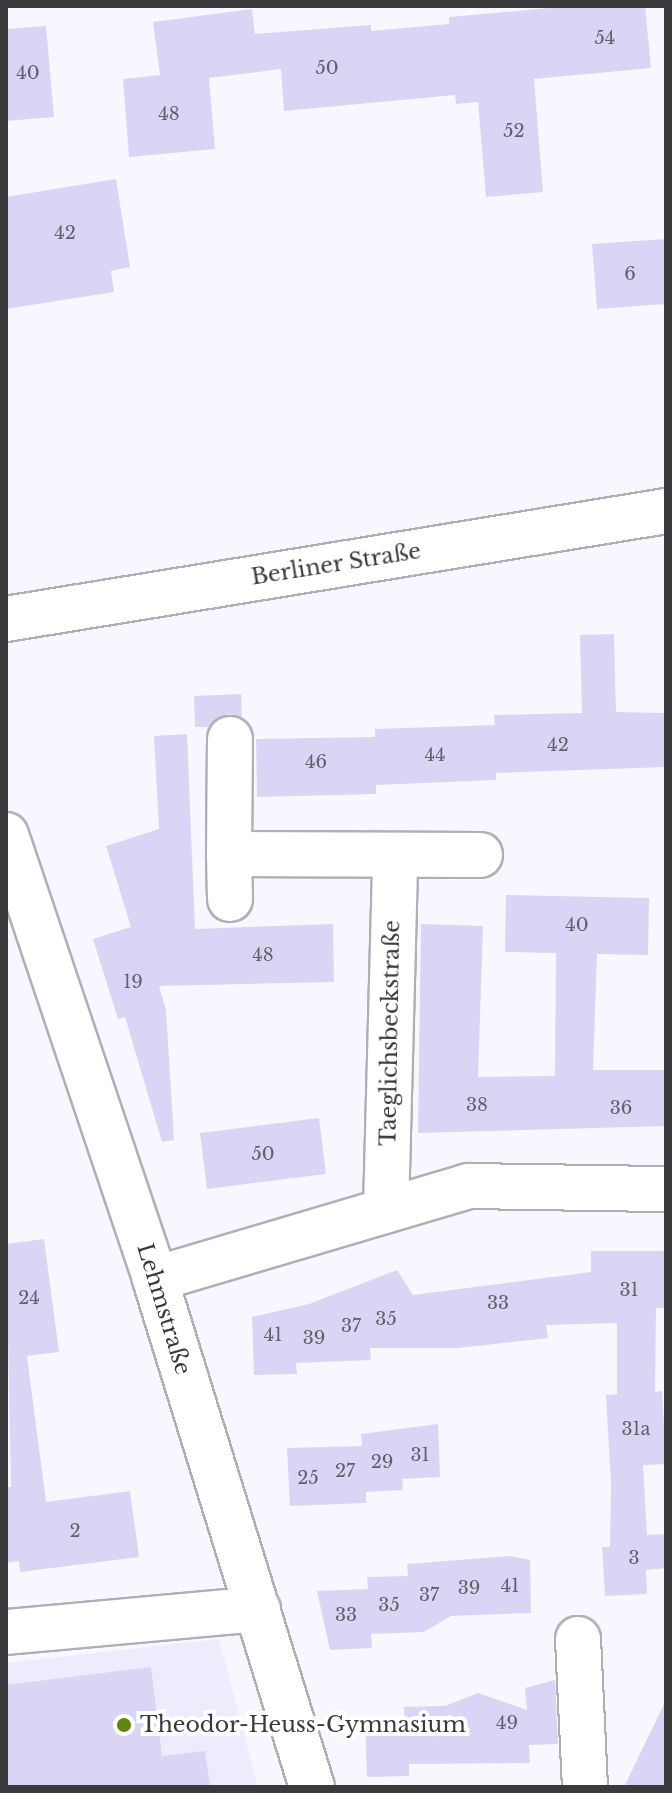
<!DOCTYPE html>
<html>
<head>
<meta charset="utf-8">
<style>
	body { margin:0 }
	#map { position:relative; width:672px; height:1793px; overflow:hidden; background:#f7f7ff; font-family:"Libre Baskerville",serif }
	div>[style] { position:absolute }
	.built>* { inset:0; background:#eeecfc }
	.building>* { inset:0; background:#d9d6f5 }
	.roads { filter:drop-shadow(2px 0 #b0afb6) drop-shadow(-2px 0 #b0afb6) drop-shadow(0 2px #b0afb6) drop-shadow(0 -2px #b0afb6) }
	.minor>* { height:44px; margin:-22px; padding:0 22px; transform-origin:22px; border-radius:22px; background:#fff }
	.major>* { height:44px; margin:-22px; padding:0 22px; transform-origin:22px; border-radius:22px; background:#fff }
	.dots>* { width:22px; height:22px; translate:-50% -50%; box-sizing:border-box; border:4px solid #fff; border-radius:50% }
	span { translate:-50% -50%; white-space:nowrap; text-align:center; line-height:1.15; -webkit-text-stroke:8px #fff; paint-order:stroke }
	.number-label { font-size:18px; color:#62616b }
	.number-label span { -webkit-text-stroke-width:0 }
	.street-label { font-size:22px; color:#3a3a3d }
	.poi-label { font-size:22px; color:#3a3a3d }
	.left { translate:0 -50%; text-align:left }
	.frame { position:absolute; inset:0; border:8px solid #3a3a3d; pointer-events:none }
</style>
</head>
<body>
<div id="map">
	<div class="built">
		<div style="clip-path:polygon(219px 1639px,258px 1787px,6px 1787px,6px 1663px)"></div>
	</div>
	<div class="building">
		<div style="clip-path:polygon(572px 6px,645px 6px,651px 68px,534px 79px,543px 192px,486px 197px,478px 102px,456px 104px,455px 95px,284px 111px,281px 69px,209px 78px,215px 149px,129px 157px,123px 79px,160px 75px,153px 22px,252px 9px,255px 34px,371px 25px,371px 31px,449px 24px,449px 17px)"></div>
		<div style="clip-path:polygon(46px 26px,54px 117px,6px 121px,6px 29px)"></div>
		<div style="clip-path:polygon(116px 179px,130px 267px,111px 271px,114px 292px,6px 309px,6px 197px)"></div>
		<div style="clip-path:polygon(666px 239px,666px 304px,597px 309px,592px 244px)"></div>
		<div style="clip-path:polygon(614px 634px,616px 712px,666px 713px,666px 767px,496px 773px,496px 780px,376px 785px,376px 794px,257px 797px,256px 739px,375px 737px,375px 729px,495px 725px,494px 715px,582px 713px,580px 635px)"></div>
		<div style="clip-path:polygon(241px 694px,242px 717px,229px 714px,208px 727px,195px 727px,194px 696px)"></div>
		<div style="clip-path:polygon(187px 734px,195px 929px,333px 924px,334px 982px,159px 986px,166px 1010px,174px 1140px,162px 1142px,125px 1017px,118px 1019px,93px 939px,131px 927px,106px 846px,159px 829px,154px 736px)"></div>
		<div style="clip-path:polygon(506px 895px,649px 898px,648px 955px,597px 954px,593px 1070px,666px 1070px,666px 1126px,418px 1133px,421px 924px,483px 926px,478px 1077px,555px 1076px,556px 953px,505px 952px)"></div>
		<div style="clip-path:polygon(319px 1118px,326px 1174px,207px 1189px,200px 1133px)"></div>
		<div style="clip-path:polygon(44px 1239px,59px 1352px,27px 1356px,46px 1502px,130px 1491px,139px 1557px,20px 1572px,19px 1561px,6px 1563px,6px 1487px,11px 1487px,6px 1244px)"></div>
		<div style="clip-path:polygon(591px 1251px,666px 1251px,666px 1308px,656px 1308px,655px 1392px,662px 1391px,666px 1464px,643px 1465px,647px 1535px,666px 1534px,666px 1568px,646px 1570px,647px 1594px,605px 1596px,602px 1547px,610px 1547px,611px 1485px,606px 1395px,617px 1394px,617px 1323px,546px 1325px,548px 1338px,458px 1348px,370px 1348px,371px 1360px,296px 1363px,297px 1374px,254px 1375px,252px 1317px,309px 1304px,397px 1270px,413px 1295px,591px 1272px)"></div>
		<div style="clip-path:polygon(438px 1424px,440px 1477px,402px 1479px,403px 1490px,366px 1492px,366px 1503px,290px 1506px,287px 1448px,362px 1446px,361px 1434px)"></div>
		<div style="clip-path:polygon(510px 1556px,530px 1560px,531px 1613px,451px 1616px,424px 1632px,371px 1634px,372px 1648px,330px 1650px,317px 1591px,368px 1589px,367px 1577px,408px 1576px,407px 1564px)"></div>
		<div style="clip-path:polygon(151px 1667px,162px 1756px,205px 1751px,210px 1787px,6px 1787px,6px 1685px)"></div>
		<div style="clip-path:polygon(555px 1680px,558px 1744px,529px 1745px,530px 1763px,409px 1764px,409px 1776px,367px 1777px,365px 1720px,405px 1719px,404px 1707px,445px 1706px,478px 1693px,527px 1710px,525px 1688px)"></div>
		<div style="clip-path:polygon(666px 1700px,666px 1787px,624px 1787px)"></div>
	</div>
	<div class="roads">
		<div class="minor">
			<div style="left:230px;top:739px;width:115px;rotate:90.5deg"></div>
			<div style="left:229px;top:854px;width:251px;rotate:0.2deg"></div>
			<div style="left:6px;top:835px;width:468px;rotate:71.4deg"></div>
			<div style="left:155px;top:1279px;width:532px;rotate:72.83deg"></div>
			<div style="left:229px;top:854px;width:45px;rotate:88.7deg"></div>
			<div style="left:386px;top:1210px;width:355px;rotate:-88.5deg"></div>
			<div style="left:155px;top:1279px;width:327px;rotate:-16.5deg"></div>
			<div style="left:468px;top:1186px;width:198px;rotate:0.9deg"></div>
			<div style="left:6px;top:1632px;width:253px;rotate:-5.2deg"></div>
			<div style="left:578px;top:1639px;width:148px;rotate:87.3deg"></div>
		</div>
		<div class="major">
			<div style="left:6px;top:619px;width:669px;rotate:-9.29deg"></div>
		</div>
	</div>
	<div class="dots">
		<div style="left:124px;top:1725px;background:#5f8710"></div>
	</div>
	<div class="number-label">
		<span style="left:605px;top:38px">54</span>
		<span style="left:327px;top:68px">50</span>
		<span style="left:28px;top:73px">40</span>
		<span style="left:169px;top:114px">48</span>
		<span style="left:514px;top:131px">52</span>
		<span style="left:65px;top:233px">42</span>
		<span style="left:630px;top:274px">6</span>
		<span style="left:558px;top:745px">42</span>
		<span style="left:435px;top:755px">44</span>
		<span style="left:316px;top:762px">46</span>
		<span style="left:577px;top:925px">40</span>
		<span style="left:263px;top:955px">48</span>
		<span style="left:133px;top:982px">19</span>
		<span style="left:477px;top:1105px">38</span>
		<span style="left:621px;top:1108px">36</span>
		<span style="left:263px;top:1154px">50</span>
		<span style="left:629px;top:1290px">31</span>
		<span style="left:29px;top:1298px">24</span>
		<span style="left:498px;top:1303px">33</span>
		<span style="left:386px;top:1319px">35</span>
		<span style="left:351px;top:1326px">37</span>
		<span style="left:273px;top:1335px">41</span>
		<span style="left:314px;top:1338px">39</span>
		<span style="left:636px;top:1429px">31a</span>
		<span style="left:420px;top:1455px">31</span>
		<span style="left:382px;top:1462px">29</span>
		<span style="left:345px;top:1471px">27</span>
		<span style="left:308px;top:1478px">25</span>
		<span style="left:75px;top:1531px">2</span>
		<span style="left:634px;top:1558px">3</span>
		<span style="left:510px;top:1586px">41</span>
		<span style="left:469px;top:1588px">39</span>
		<span style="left:429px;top:1595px">37</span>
		<span style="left:389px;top:1605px">35</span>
		<span style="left:346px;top:1615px">33</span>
		<span style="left:507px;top:1723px">49</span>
	</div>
	<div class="street-label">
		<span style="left:336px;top:564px;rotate:-9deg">Berliner Straße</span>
		<span style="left:390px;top:1033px;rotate:-89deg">Taeglichsbeckstraße</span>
		<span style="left:164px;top:1309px;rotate:73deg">Lehmstraße</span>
	</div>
	<div class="poi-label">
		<span class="left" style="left:140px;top:1725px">Theodor-Heuss-Gymnasium</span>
	</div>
	<div class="frame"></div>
</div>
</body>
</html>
